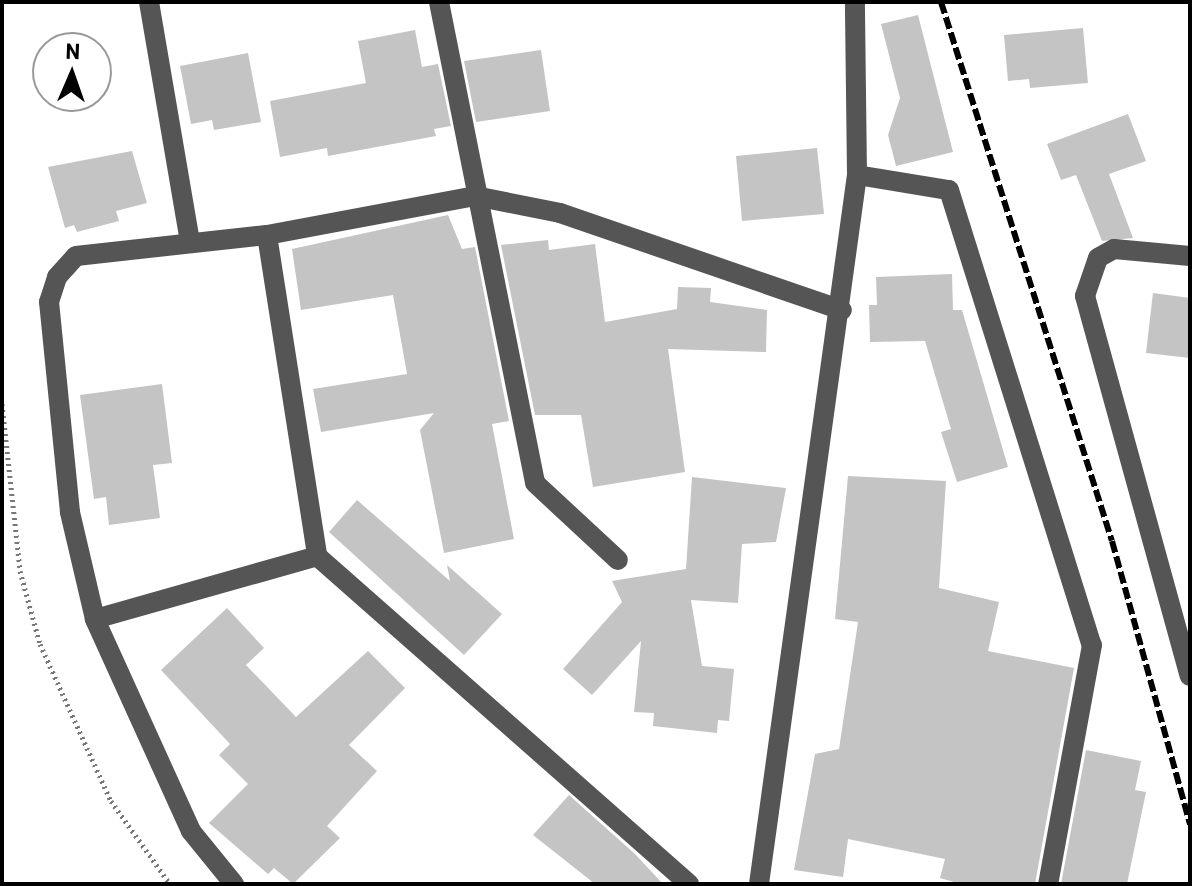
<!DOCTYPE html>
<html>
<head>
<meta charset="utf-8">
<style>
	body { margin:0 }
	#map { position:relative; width:1192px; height:886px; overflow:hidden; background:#fff; font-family:Barlow,sans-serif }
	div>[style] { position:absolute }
	.building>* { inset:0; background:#c4c4c4 }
	.path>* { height:5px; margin-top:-2.5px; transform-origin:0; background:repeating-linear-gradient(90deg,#777 0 2px,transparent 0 6px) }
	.minor>* { height:20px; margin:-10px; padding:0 10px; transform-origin:10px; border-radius:10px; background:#555 }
	.rail>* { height:6px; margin-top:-3px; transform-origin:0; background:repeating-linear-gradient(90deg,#000 0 12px,transparent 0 16px) }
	span { translate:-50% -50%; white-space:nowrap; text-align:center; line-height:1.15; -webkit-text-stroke:6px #fff; paint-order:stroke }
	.frame { position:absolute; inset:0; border:4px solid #000; pointer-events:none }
	.north { position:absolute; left:32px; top:32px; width:80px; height:80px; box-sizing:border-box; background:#fff; border:2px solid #999; border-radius:50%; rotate:2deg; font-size:22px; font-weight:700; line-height:32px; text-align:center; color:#000 }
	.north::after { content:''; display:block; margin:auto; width:28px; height:36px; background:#000; clip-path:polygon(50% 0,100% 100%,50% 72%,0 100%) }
</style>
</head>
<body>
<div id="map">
	<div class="building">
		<div style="clip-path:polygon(918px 15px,953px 152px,896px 166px,888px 135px,900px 98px,881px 24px)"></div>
		<div style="clip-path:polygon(1083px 28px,1088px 83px,1030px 88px,1029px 79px,1008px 81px,1004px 35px)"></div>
		<div style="clip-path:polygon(415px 30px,422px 67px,438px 64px,451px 126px,434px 129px,436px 136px,328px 156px,327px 148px,280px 157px,270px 101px,366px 83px,358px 41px)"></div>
		<div style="clip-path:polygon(541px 50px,550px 111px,476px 122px,464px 61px)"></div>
		<div style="clip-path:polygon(248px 53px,261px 122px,214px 130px,212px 120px,191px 124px,180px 66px)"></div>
		<div style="clip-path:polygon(1128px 114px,1146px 161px,1109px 174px,1133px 238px,1102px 241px,1076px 175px,1061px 180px,1047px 144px)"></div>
		<div style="clip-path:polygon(817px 148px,824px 214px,742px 221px,736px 156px)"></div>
		<div style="clip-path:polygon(132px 151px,147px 203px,116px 211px,119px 221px,77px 232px,74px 225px,65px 228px,48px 167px)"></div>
		<div style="clip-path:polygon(448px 215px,462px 249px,475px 247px,509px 421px,492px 424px,514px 539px,444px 553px,420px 430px,434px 413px,321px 432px,313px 389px,407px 374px,393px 295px,301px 310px,292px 249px)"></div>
		<div style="clip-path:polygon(548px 240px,549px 250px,595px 244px,605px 322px,677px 309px,678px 287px,711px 288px,710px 302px,767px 310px,766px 352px,668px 349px,685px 472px,593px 487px,581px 415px,535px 415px,501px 245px)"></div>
		<div style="clip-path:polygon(952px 274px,953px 310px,962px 310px,1008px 467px,957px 482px,941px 432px,951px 429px,925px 341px,870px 342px,869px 305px,877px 305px,876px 277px)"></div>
		<div style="clip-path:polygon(1153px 293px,1190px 298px,1190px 358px,1146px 353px)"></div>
		<div style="clip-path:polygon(162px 384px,172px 463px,153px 465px,160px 518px,109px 525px,106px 497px,94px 499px,80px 395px)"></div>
		<div style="clip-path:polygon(848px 476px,946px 481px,939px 588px,999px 602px,988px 651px,1074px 668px,1035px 884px,961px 884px,940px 878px,945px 859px,848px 839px,843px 877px,794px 870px,815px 754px,839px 749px,858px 622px,835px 619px)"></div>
		<div style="clip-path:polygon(692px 477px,786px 488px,776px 542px,742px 544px,738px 603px,691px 600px,702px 666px,734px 669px,729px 721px,718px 720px,717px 733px,653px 726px,654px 713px,634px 712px,641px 641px,592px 695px,563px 669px,622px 602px,612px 581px,686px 569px)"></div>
		<div style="clip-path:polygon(357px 500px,450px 581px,447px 565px,502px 614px,464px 655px,329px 532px)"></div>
		<div style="clip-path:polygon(227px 608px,264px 648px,246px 665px,296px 717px,368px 651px,405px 688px,349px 745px,377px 771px,327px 826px,340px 838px,293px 884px,274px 868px,268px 874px,209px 823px,248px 784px,219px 755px,230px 744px,161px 670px)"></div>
		<div style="clip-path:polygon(1086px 750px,1141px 761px,1135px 790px,1146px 792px,1127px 884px,1061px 884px)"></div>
		<div style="clip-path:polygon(569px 795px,635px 854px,663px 884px,595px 884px,533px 835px)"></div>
	</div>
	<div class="path">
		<div style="left:2px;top:404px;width:168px;rotate:83.8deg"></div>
		<div style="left:20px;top:571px;width:76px;rotate:74.7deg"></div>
		<div style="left:40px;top:644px;width:172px;rotate:65.7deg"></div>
		<div style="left:111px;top:801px;width:102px;rotate:54.6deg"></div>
	</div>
	<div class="minor">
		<div style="left:149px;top:2px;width:244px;rotate:80.3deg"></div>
		<div style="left:439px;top:2px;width:490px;rotate:78.7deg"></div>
		<div style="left:535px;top:483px;width:113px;rotate:42.9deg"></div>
		<div style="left:857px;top:175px;width:93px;rotate:9.3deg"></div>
		<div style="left:949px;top:190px;width:477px;rotate:72.6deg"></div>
		<div style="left:1092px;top:645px;width:243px;rotate:100.4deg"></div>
		<div style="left:267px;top:235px;width:325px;rotate:81.1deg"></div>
		<div style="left:317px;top:556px;width:496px;rotate:41.4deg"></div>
		<div style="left:1190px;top:256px;width:76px;rotate:-174.7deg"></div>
		<div style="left:1114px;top:249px;width:18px;rotate:151deg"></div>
		<div style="left:1098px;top:258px;width:40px;rotate:108.9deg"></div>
		<div style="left:1085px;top:296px;width:394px;rotate:74.6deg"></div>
		<div style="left:95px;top:619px;width:231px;rotate:-15.8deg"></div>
		<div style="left:234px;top:884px;width:68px;rotate:-129.1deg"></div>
		<div style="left:191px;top:831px;width:233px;rotate:-114.4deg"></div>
		<div style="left:95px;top:619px;width:110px;rotate:-103.2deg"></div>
		<div style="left:70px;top:512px;width:211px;rotate:-95.7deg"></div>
		<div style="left:49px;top:302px;width:26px;rotate:-72deg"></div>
		<div style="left:57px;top:277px;width:28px;rotate:-48deg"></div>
		<div style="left:76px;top:256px;width:192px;rotate:-6.3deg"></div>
		<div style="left:267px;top:235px;width:212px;rotate:-10.6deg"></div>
		<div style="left:475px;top:196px;width:87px;rotate:11.3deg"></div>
		<div style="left:560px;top:213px;width:298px;rotate:19deg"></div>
		<div style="left:759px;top:884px;width:716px;rotate:-82.13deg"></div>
		<div style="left:857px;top:175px;width:173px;rotate:-90.7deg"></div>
	</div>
	<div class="rail">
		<div style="left:941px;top:2px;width:565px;rotate:72.4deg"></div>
		<div style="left:1112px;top:541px;width:294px;rotate:74.6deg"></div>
	</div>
	<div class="frame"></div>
	<div class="north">N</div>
</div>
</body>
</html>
